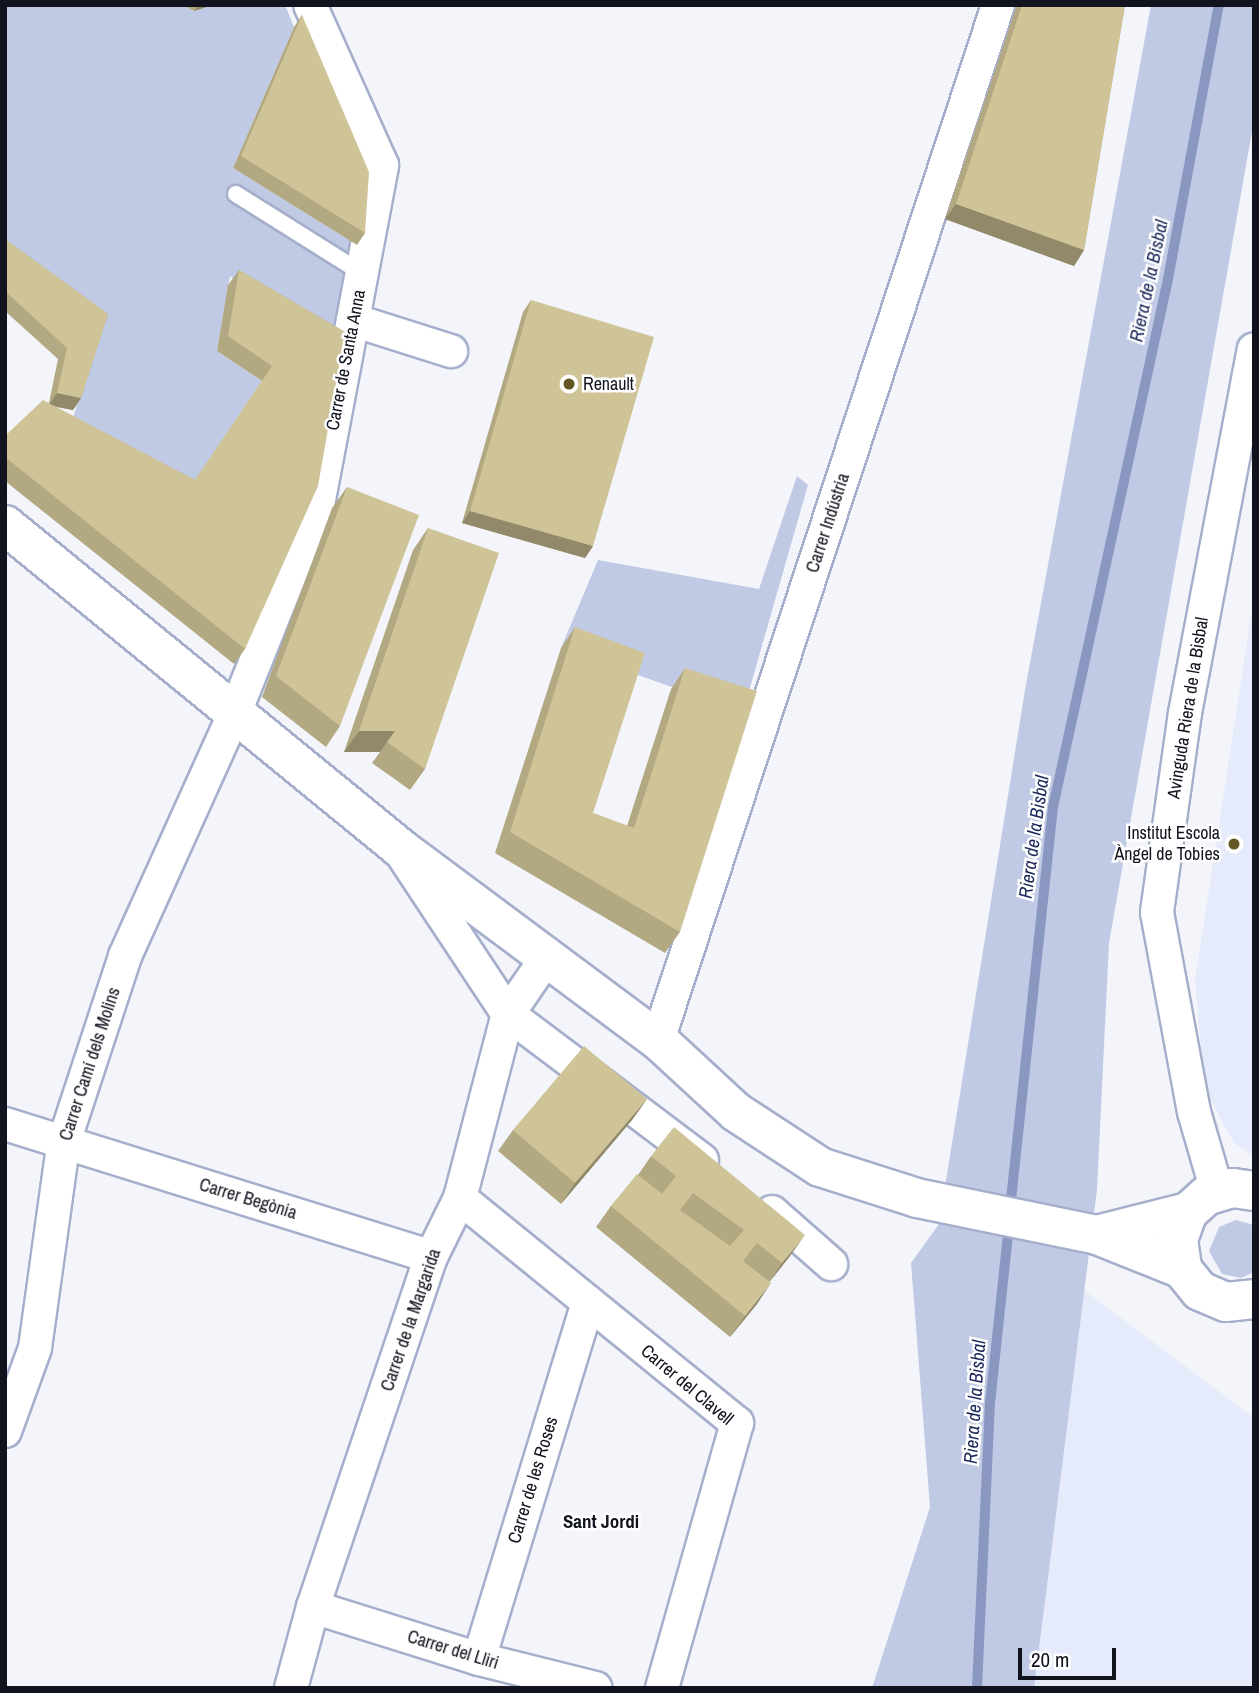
<!DOCTYPE html>
<html>
<head>
<meta charset="utf-8">
<style>
	body { margin:0 }
	#map { position:relative; width:1259px; height:1693px; overflow:hidden; background:#f3f5fb; font-family:"Archivo Narrow",sans-serif }
	div>[style] { position:absolute }
	.built>* { inset:0; background:#e5ebfa }
	.green>* { inset:0; background:#c0cae4 }
	.stream>* { height:10px; margin:-5px; padding:0 5px; transform-origin:5px; border-radius:5px; background:#8a98c1 }
	.roads { filter:drop-shadow(2px 0 #a5afcb) drop-shadow(-2px 0 #a5afcb) drop-shadow(0 2px #a5afcb) drop-shadow(0 -2px #a5afcb) }
	.service>* { height:16px; margin:-8px; padding:0 8px; transform-origin:8px; border-radius:8px; background:#fff }
	.minor>* { height:32px; margin:-16px; padding:0 16px; transform-origin:16px; border-radius:16px; background:#fff }
	.tertiary>* { height:38px; margin:-19px; padding:0 19px; transform-origin:19px; border-radius:19px; background:#fff }
	.wall>* { inset:0; background:#b2a982 }
	.shaded-wall>* { inset:0; background:#91896a }
	.building>* { inset:0; background:#cfc497 }
	.dots>* { width:19px; height:19px; translate:-50% -50%; box-sizing:border-box; border:4px solid #fff; border-radius:50% }
	span { translate:-50% -50%; white-space:nowrap; text-align:center; line-height:1.15; -webkit-text-stroke:5px #fff; paint-order:stroke }
	.street-label { font-size:18px; color:#11141e }
	.poi-label { font-size:18px; color:#11141e }
	.left { translate:0 -50%; text-align:left }
	.right { translate:-100% -50%; text-align:right }
	.water-label { font-size:19px; color:#1b285a; font-style:italic }
	.neighbourhood-label { font-size:19px; color:#11141e; font-weight:700 }
	.frame { position:absolute; inset:0; border:7px solid #11141e; pointer-events:none }
	.scale { position:absolute; left:1018px; top:1648px; width:98px; height:32px; box-sizing:border-box; border:4px solid #11141e; border-top:0; padding-left:9px; font-size:21px; line-height:24px; white-space:nowrap; color:#11141e; -webkit-text-stroke:5px #fff; paint-order:stroke }
</style>
</head>
<body>
<div id="map">
	<div class="built">
		<div style="clip-path:polygon(1254px 597px,1254px 1156px,1234px 1143px,1204px 1088px,1195px 980px)"></div>
		<div style="clip-path:polygon(1082px 1289px,1254px 1418px,1254px 1688px,1034px 1688px)"></div>
	</div>
	<div class="green">
		<div style="clip-path:polygon(5px 5px,182px 5px,194px 11px,213px 5px,285px 5px,294px 27px,233px 168px,357px 245px,334px 347px,230px 276px,217px 351px,262px 381px,185px 495px,68px 435px,100px 326px,5px 257px)"></div>
		<div style="clip-path:polygon(1151px 5px,1254px 5px,1254px 120px,1109px 943px,1097px 1190px,1034px 1688px,872px 1688px,930px 1507px,911px 1263px,939px 1224px,1025px 690px)"></div>
		<div style="clip-path:polygon(797px 476px,808px 485px,743px 712px,561px 648px,598px 560px,759px 589px)"></div>
		<div style="clip-path:polygon(1236px 1220px,1254px 1225px,1254px 1272px,1241px 1278px,1222px 1274px,1209px 1251px,1219px 1227px)"></div>
	</div>
	<div class="stream">
		<div style="left:1010px;top:1209px;width:404px;rotate:-83.9deg"></div>
		<div style="left:1053px;top:807px;width:540px;rotate:-77.71deg"></div>
		<div style="left:1168px;top:279px;width:279px;rotate:-79.5deg"></div>
		<div style="left:977px;top:1688px;width:285px;rotate:-87.4deg"></div>
		<div style="left:990px;top:1403px;width:180px;rotate:-83.9deg"></div>
	</div>
	<div class="roads">
		<div class="service">
			<div style="left:236px;top:194px;width:149px;rotate:32.1deg"></div>
		</div>
		<div class="minor">
			<div style="left:353px;top:320px;width:103px;rotate:17.6deg"></div>
			<div style="left:404px;top:857px;width:188px;rotate:56.5deg"></div>
			<div style="left:508px;top:1014px;width:243px;rotate:37deg"></div>
			<div style="left:658px;top:1040px;width:1089px;rotate:-71.81deg"></div>
			<div style="left:5px;top:1124px;width:446px;rotate:17.3deg"></div>
			<div style="left:1217px;top:1191px;width:82px;rotate:-106.2deg"></div>
			<div style="left:1194px;top:1112px;width:203px;rotate:-100.5deg"></div>
			<div style="left:1157px;top:912px;width:201px;rotate:-82deg"></div>
			<div style="left:1185px;top:713px;width:370px;rotate:-79.3deg"></div>
			<div style="left:460px;top:1198px;width:357px;rotate:39.1deg"></div>
			<div style="left:737px;top:1423px;width:275px;rotate:105.8deg"></div>
			<div style="left:772px;top:1212px;width:79px;rotate:41.4deg"></div>
			<div style="left:5px;top:1431px;width:88px;rotate:-70.1deg"></div>
			<div style="left:35px;top:1348px;width:205px;rotate:-82.1deg"></div>
			<div style="left:63px;top:1145px;width:199px;rotate:-71.8deg"></div>
			<div style="left:125px;top:956px;width:265px;rotate:-65.7deg"></div>
			<div style="left:234px;top:715px;width:226px;rotate:-68.2deg"></div>
			<div style="left:318px;top:505px;width:346px;rotate:-79.3deg"></div>
			<div style="left:382px;top:165px;width:175px;rotate:-114.2deg"></div>
			<div style="left:313px;top:1607px;width:174px;rotate:17.4deg"></div>
			<div style="left:479px;top:1659px;width:120px;rotate:14deg"></div>
			<div style="left:479px;top:1659px;width:373px;rotate:-73deg"></div>
			<div style="left:291px;top:1688px;width:84px;rotate:-74.8deg"></div>
			<div style="left:313px;top:1607px;width:369px;rotate:-71.4deg"></div>
			<div style="left:431px;top:1257px;width:66px;rotate:-63.8deg"></div>
			<div style="left:460px;top:1198px;width:190px;rotate:-75.4deg"></div>
			<div style="left:508px;top:1014px;width:65px;rotate:-55.6deg"></div>
		</div>
		<div class="tertiary">
			<div style="left:5px;top:525px;width:510px;rotate:39.27deg"></div>
			<div style="left:400px;top:848px;width:322px;rotate:36.7deg"></div>
			<div style="left:658px;top:1040px;width:106px;rotate:42.7deg"></div>
			<div style="left:736px;top:1112px;width:100px;rotate:33.2deg"></div>
			<div style="left:820px;top:1167px;width:102px;rotate:17.7deg"></div>
			<div style="left:917px;top:1198px;width:184px;rotate:11.6deg"></div>
			<div style="left:1097px;top:1235px;width:92px;rotate:21.8deg"></div>
			<div style="left:1254px;top:1191px;width:22px;rotate:-172deg"></div>
			<div style="left:1232px;top:1188px;width:27px;rotate:163deg"></div>
			<div style="left:1206px;top:1196px;width:24px;rotate:138deg"></div>
			<div style="left:1188px;top:1212px;width:29px;rotate:110deg"></div>
			<div style="left:1178px;top:1239px;width:30px;rotate:82deg"></div>
			<div style="left:1182px;top:1269px;width:28px;rotate:51deg"></div>
			<div style="left:1200px;top:1291px;width:28px;rotate:23deg"></div>
			<div style="left:1226px;top:1302px;width:28px;rotate:-6deg"></div>
			<div style="left:1097px;top:1235px;width:94px;rotate:-14.2deg"></div>
		</div>
	</div>
	<div class="wall">
		<div style="clip-path:polygon(182px 5px,213px 5px,194px 11px)"></div>
		<div style="clip-path:polygon(1017px 5px,1125px 5px,1084px 250px,1074px 266px,945px 219px)"></div>
		<div style="clip-path:polygon(302px 15px,365px 233px,357px 245px,233px 168px,294px 27px)"></div>
		<div style="clip-path:polygon(5px 239px,108px 314px,81px 398px,73px 410px,55px 407px,195px 480px,262px 381px,217px 351px,228px 285px,239px 270px,345px 332px,245px 649px,234px 664px,5px 481px,5px 436px,49px 403px,58px 359px,5px 311px)"></div>
		<div style="clip-path:polygon(531px 300px,593px 546px,585px 558px,462px 523px,523px 312px)"></div>
		<div style="clip-path:polygon(347px 487px,340px 726px,326px 747px,262px 697px,332px 508px)"></div>
		<div style="clip-path:polygon(428px 528px,425px 769px,410px 790px,372px 763px,380px 752px,344px 752px,413px 550px)"></div>
		<div style="clip-path:polygon(575px 627px,593px 813px,627px 826px,671px 689px,685px 668px,680px 932px,665px 953px,495px 853px,561px 648px)"></div>
		<div style="clip-path:polygon(647px 1099px,632px 1120px,561px 1204px,498px 1151px,513px 1130px)"></div>
		<div style="clip-path:polygon(651px 1156px,790px 1256px,769px 1282px,757px 1304px,730px 1337px,596px 1227px,611px 1206px,638px 1175px)"></div>
	</div>
	<div class="shaded-wall">
		<div style="clip-path:polygon(199px 5px,213px 5px,194px 11px)"></div>
		<div style="clip-path:polygon(956px 204px,1084px 250px,1074px 266px,945px 219px)"></div>
		<div style="clip-path:polygon(57px 393px,81px 398px,73px 410px,49px 405px)"></div>
		<div style="clip-path:polygon(470px 511px,593px 546px,585px 558px,462px 523px)"></div>
		<div style="clip-path:polygon(359px 731px,395px 731px,380px 752px,344px 752px)"></div>
		<div style="clip-path:polygon(647px 1099px,632px 1120px,561px 1204px,575px 1183px)"></div>
		<div style="clip-path:polygon(805px 1235px,790px 1256px,768px 1284px,782px 1263px)"></div>
		<div style="clip-path:polygon(771px 1283px,757px 1304px,730px 1337px,745px 1316px)"></div>
	</div>
	<div class="building">
		<div style="clip-path:polygon(1022px 5px,1125px 5px,1084px 250px,956px 204px)"></div>
		<div style="clip-path:polygon(302px 15px,369px 172px,365px 233px,241px 156px)"></div>
		<div style="clip-path:polygon(5px 239px,108px 314px,81px 398px,57px 393px,67px 348px,5px 291px)"></div>
		<div style="clip-path:polygon(239px 270px,345px 332px,318px 486px,245px 649px,5px 457px,5px 436px,43px 400px,195px 480px,272px 366px,228px 336px)"></div>
		<div style="clip-path:polygon(531px 300px,654px 337px,593px 546px,470px 511px)"></div>
		<div style="clip-path:polygon(347px 487px,419px 515px,340px 726px,276px 676px)"></div>
		<div style="clip-path:polygon(428px 528px,499px 553px,425px 769px,387px 742px,395px 731px,359px 731px)"></div>
		<div style="clip-path:polygon(575px 627px,645px 653px,593px 813px,634px 828px,685px 668px,757px 691px,680px 932px,510px 832px)"></div>
		<div style="clip-path:polygon(584px 1046px,647px 1099px,575px 1183px,513px 1130px)"></div>
		<div style="clip-path:polygon(evenodd,674px 1127px,805px 1235px,782px 1263px,757px 1243px,743px 1261px,771px 1283px,745px 1316px,611px 1206px,637px 1174px,662px 1194px,676px 1176px,651px 1156px,674px 1127px,693px 1193px,744px 1230px,730px 1246px,680px 1210px,693px 1193px)"></div>
	</div>
	<div class="dots">
		<div style="left:569px;top:384px;background:#625622"></div>
		<div style="left:1234px;top:844px;background:#625622"></div>
	</div>
	<div class="street-label">
		<span style="left:346px;top:360px;rotate:-79deg">Carrer de Santa Anna</span>
		<span style="left:828px;top:523px;rotate:-72deg">Carrer Indústria</span>
		<span style="left:1188px;top:708px;rotate:-81deg">Avinguda Riera de la Bisbal</span>
		<span style="left:90px;top:1064px;rotate:-72deg">Carrer Camí dels Molins</span>
		<span style="left:248px;top:1199px;rotate:17deg">Carrer Begònia</span>
		<span style="left:411px;top:1320px;rotate:-71deg">Carrer de la Margarida</span>
		<span style="left:687px;top:1385px;rotate:40deg">Carrer del Clavell</span>
		<span style="left:533px;top:1480px;rotate:-73deg">Carrer de les Roses</span>
		<span style="left:453px;top:1650px;rotate:17deg">Carrer del Lliri</span>
	</div>
	<div class="poi-label">
		<span class="left" style="left:583px;top:384px">Renault</span>
		<span class="right" style="left:1220px;top:844px">Institut Escola<br>Àngel de Tobies</span>
	</div>
	<div class="water-label">
		<span style="left:1149px;top:281px;rotate:-78deg">Riera de la Bisbal</span>
		<span style="left:1034px;top:837px;rotate:-82deg">Riera de la Bisbal</span>
		<span style="left:975px;top:1402px;rotate:-86deg">Riera de la Bisbal</span>
	</div>
	<div class="neighbourhood-label">
		<span style="left:601px;top:1522px">Sant Jordi</span>
	</div>
	<div class="frame"></div>
	<div class="scale">20 m</div>
</div>
</body>
</html>
